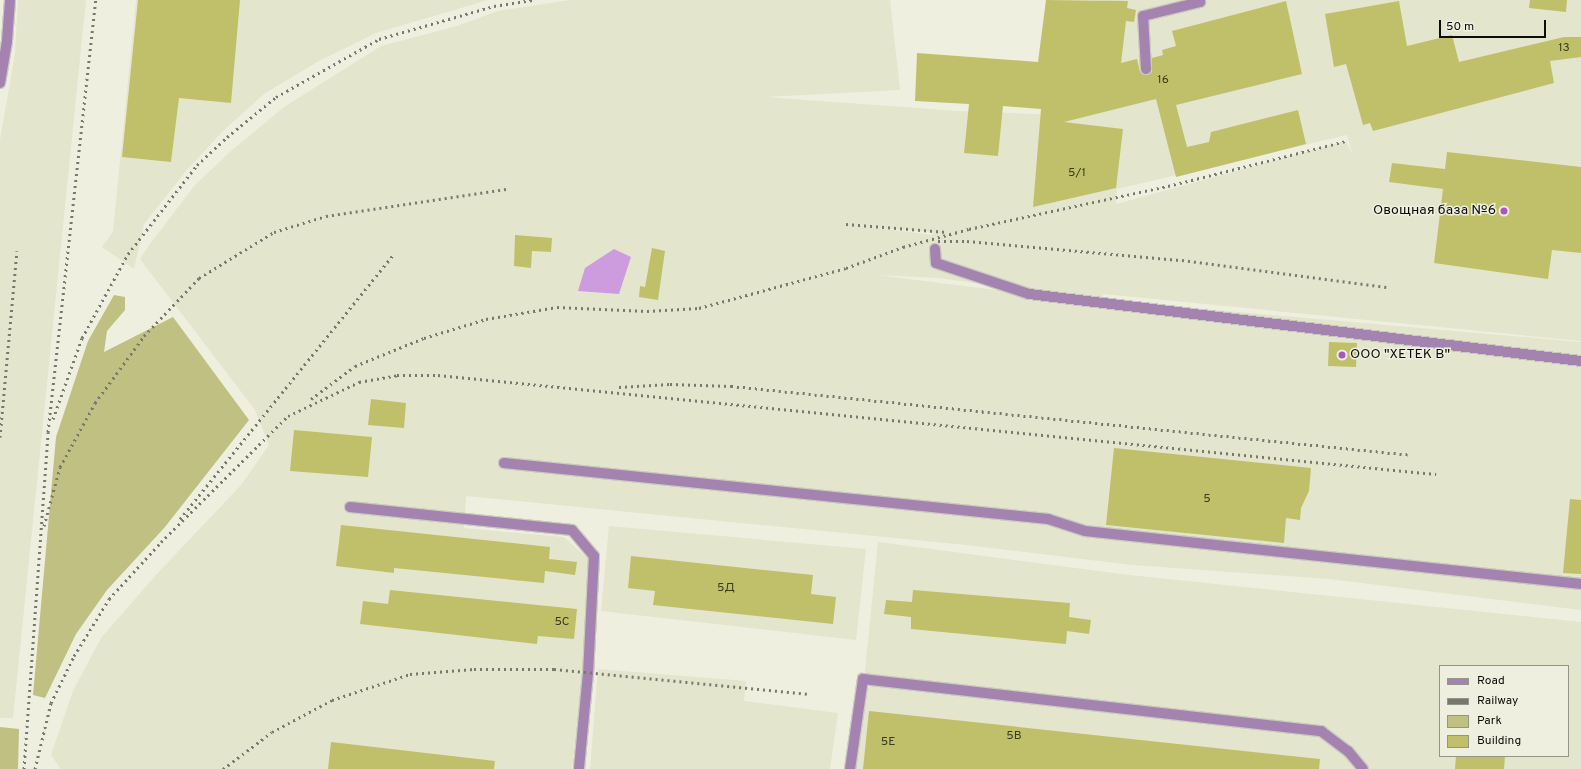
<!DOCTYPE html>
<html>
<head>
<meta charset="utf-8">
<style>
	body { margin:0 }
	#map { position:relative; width:1581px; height:769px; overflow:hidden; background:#eeefdf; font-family:Overpass,sans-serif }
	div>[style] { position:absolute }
	.built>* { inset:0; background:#e4e5cd }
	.green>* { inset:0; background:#c0c082 }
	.water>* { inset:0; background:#cd9cdf }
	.building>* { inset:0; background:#c0c06b }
	.roads { filter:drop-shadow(1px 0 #cacbbd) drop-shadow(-1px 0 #cacbbd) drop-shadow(0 1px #cacbbd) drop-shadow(0 -1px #cacbbd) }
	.minor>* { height:10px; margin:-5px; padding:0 5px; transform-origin:5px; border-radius:5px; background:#a583b1 }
	.rail>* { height:3px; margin-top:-1.5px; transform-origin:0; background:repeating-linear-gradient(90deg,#78786e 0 2px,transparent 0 6px) }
	.dots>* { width:11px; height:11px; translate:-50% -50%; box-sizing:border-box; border:2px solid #eeefdf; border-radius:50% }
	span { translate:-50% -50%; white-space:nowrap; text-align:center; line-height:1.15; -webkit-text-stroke:3px #eeefdf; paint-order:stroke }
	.number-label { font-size:12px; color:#3a3a21 }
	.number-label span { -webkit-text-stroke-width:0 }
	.poi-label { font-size:14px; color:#0d0d08 }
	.right { translate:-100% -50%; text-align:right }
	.left { translate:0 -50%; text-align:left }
	.legend { position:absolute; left:1439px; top:665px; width:130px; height:92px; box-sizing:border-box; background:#eeefdf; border:1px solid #949589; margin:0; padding:5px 7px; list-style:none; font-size:12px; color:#0d0d08 }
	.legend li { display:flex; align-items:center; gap:8px; height:20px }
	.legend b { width:20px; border:1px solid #949589 }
	.scale { position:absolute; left:1439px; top:20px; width:107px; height:18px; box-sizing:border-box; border:2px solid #0d0d08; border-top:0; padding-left:5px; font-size:12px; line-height:14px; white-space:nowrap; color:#0d0d08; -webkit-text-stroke:3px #eeefdf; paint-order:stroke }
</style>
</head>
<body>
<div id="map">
	<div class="built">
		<div style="clip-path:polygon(18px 0,86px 0,13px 718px,0 718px,0 140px,15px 53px)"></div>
		<div style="clip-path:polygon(136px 0,488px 0,376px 33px,319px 61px,264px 94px,223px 131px,186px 171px,144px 224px,134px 269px,102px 247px,113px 232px)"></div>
		<div style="clip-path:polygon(evenodd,570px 0,890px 0,900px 90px,765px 97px,958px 111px,1088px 116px,1101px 0,1581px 0,1581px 341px,1103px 294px,1102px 300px,1581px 342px,1581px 610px,1329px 579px,1132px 565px,966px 545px,466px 496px,464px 528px,564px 537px,589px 560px,581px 686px,572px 769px,61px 769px,51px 755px,73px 691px,101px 638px,155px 576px,241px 485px,269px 445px,255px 410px,140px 259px,150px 244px,195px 185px,231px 151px,284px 107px,381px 46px,457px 26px,498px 11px,570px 0,1347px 135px,1353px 156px,1346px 141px,1116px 204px,1117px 189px,1347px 135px,570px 0,839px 223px,882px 228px,933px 232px,932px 235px,839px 223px,570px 0,877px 275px,939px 278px,1089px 299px,1029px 294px,877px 275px)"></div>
		<div style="clip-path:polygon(609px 526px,866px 549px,856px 640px,601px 611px)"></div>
		<div style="clip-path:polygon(evenodd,878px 542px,1129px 575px,1581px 622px,1581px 769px,855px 769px,878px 542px,1440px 666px,1568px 666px,1568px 756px,1440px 756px,1440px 666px)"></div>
		<div style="clip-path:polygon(598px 669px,746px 681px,744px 701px,838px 713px,830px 769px,590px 769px)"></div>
	</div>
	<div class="green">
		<div style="clip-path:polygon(114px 295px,125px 297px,125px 310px,107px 331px,104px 352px,173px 317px,249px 420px,165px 527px,107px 590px,76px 634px,45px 698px,33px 695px,56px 437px,88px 341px)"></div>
		<div style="clip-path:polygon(0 727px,19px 729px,18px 769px,0 769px)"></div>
	</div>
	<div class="water">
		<div style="clip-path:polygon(614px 249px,631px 257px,619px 294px,578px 291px,585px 268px)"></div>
	</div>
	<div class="building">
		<div style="clip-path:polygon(138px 0,240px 0,231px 103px,179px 98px,171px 162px,122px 157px)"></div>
		<div style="clip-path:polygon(1046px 0,1128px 1px,1127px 8px,1136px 10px,1134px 22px,1126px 21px,1121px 63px,1137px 59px,1140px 72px,1146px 75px,1152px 72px,1152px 58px,1163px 55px,1162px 50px,1176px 46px,1172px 31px,1286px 1px,1302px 74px,1176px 105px,1187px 147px,1209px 142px,1211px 132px,1298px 110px,1306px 144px,1176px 177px,1156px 99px,1064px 122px,1123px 129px,1116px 188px,1033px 207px,1041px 109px,1003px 106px,998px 156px,964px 153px,969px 104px,915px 101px,917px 53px,1038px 62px)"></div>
		<div style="clip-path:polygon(1530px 0,1567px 0,1566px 12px,1529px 8px)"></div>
		<div style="clip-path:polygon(1399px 1px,1407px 46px,1452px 35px,1459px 62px,1564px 37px,1581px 37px,1581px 57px,1550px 61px,1554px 83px,1373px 131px,1370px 123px,1363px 125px,1346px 64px,1334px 67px,1325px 14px)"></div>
		<div style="clip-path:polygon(1447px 152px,1581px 167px,1581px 253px,1552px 250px,1548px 279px,1434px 263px,1443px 189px,1389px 182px,1392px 163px,1445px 169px)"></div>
		<div style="clip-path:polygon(515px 235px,552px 238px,551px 252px,532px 251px,531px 268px,514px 266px)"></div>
		<div style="clip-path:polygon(652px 248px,665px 251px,658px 300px,639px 297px,640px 286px,645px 287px)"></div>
		<div style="clip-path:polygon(1329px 342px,1357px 343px,1356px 367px,1328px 366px)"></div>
		<div style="clip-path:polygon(371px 399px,406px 403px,404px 428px,368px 425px)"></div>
		<div style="clip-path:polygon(294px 430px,372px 437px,368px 477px,290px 471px)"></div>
		<div style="clip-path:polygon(1114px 448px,1311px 468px,1309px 491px,1301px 508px,1300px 520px,1286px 518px,1284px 543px,1106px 525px)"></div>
		<div style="clip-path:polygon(1570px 499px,1581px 500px,1581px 574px,1563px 573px)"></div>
		<div style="clip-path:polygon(341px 525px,550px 547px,549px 559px,577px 562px,575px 575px,545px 571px,544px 583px,394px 568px,394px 573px,336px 566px)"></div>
		<div style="clip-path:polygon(631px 556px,813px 575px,811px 594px,836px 597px,833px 624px,653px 605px,655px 591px,628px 588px)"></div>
		<div style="clip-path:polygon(390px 590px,577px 609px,574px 639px,538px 636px,537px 644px,360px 624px,363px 601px,388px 604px)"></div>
		<div style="clip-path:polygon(913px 590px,1070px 603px,1069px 617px,1091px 620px,1089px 634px,1067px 631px,1066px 644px,911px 629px,911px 617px,884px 614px,886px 600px,912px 602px)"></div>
		<div style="clip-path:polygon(869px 711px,1320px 759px,1319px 769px,863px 769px)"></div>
		<div style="clip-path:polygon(331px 742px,495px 761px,494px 769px,328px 769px)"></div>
		<div style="clip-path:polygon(1456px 756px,1505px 756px,1504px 769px,1455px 769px)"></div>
	</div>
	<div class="roads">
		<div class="minor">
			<div style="left:1146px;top:69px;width:53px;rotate:-93.2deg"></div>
			<div style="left:1143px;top:16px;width:59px;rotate:-13.8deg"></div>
			<div style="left:1200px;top:2px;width:2px;rotate:-90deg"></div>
			<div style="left:0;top:83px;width:43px;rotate:-80.5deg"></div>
			<div style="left:7px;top:41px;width:41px;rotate:-85.8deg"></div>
			<div style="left:935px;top:249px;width:14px;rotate:86deg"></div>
			<div style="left:936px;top:263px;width:98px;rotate:18.4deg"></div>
			<div style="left:1029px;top:294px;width:556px;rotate:6.92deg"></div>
			<div style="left:504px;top:463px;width:547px;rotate:5.88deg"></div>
			<div style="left:1048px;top:519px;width:39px;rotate:18deg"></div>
			<div style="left:1085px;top:531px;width:499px;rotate:6.1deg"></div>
			<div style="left:350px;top:507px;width:223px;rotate:5.9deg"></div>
			<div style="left:572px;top:530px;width:34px;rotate:50deg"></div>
			<div style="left:594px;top:556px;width:117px;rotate:92.9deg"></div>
			<div style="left:588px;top:673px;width:96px;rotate:95.4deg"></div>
			<div style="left:850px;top:769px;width:91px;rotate:-81.8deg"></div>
			<div style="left:863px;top:679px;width:461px;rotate:6.5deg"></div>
			<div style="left:1321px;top:731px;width:34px;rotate:37deg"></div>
			<div style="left:1348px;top:751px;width:23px;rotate:50deg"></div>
		</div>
	</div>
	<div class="rail">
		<div style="left:846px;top:224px;width:101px;rotate:4.5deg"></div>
		<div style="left:938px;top:241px;width:29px"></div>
		<div style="left:967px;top:241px;width:216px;rotate:5.1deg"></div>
		<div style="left:1182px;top:260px;width:206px;rotate:7.5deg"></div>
		<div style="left:619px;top:387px;width:51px;rotate:-3.4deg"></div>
		<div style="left:670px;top:384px;width:61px;rotate:1.9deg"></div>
		<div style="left:731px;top:386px;width:683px;rotate:5.79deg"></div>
		<div style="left:311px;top:399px;width:55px;rotate:-36.9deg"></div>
		<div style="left:355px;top:366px;width:74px;rotate:-22.1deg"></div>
		<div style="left:424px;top:338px;width:65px;rotate:-17deg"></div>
		<div style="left:486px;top:319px;width:72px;rotate:-9.6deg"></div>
		<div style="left:557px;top:307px;width:90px;rotate:2.5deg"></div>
		<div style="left:647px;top:311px;width:52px;rotate:-3.3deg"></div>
		<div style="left:699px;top:308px;width:152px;rotate:-15.2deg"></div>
		<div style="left:846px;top:268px;width:61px;rotate:-20.2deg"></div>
		<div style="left:903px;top:247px;width:68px;rotate:-15.3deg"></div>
		<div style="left:969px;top:229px;width:204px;rotate:-12.2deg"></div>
		<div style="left:1168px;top:186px;width:184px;rotate:-14.2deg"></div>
		<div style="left:53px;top:419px;width:86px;rotate:-70.3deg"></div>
		<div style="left:82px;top:338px;width:96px;rotate:-61.3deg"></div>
		<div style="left:128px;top:254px;width:113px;rotate:-52.2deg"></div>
		<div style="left:197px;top:165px;width:41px;rotate:-43deg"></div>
		<div style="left:227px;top:137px;width:63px;rotate:-39.2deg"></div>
		<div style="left:276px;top:97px;width:118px;rotate:-29.4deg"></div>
		<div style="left:379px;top:39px;width:120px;rotate:-16deg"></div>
		<div style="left:494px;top:6px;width:39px;rotate:-9deg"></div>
		<div style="left:0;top:437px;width:187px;rotate:-84.8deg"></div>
		<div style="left:180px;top:519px;width:338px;rotate:-51.1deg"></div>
		<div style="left:44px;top:526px;width:61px;rotate:-74.8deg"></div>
		<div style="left:60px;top:467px;width:73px;rotate:-61.3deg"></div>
		<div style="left:95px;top:403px;width:83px;rotate:-53.8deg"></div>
		<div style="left:144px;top:336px;width:80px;rotate:-46.5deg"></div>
		<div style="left:199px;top:278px;width:88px;rotate:-31.5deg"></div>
		<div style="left:274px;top:232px;width:54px;rotate:-17.1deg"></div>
		<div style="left:326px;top:216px;width:182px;rotate:-8.5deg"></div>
		<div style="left:24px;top:769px;width:338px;rotate:-85.9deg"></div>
		<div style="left:48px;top:432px;width:435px;rotate:-83.7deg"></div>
		<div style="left:35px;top:769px;width:68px;rotate:-76.4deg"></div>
		<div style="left:51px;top:703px;width:52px;rotate:-63.9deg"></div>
		<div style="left:74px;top:656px;width:67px;rotate:-58.4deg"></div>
		<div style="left:109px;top:599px;width:77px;rotate:-47.6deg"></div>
		<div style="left:161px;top:542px;width:179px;rotate:-44.8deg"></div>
		<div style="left:288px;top:416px;width:79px;rotate:-25.6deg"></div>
		<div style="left:359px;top:382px;width:39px;rotate:-10deg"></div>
		<div style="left:397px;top:375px;width:41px"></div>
		<div style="left:438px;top:375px;width:1003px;rotate:5.67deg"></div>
		<div style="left:223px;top:769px;width:61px;rotate:-37.1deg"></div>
		<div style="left:272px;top:732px;width:68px;rotate:-28.1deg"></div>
		<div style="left:332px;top:700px;width:82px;rotate:-18.4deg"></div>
		<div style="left:410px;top:674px;width:64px;rotate:-4.5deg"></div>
		<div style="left:474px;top:669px;width:80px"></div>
		<div style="left:554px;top:669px;width:254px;rotate:5.6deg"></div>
	</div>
	<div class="dots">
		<div style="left:1504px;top:211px;background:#a955c4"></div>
		<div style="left:1342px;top:355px;background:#a955c4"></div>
	</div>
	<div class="number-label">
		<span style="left:1564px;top:49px">13</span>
		<span style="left:1163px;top:81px">16</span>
		<span style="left:1077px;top:174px">5/1</span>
		<span style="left:1207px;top:500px">5</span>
		<span style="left:726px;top:589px">5Д</span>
		<span style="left:562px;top:623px">5С</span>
		<span style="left:1014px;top:737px">5В</span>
		<span style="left:888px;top:743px">5Е</span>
	</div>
	<div class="poi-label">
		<span class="right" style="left:1496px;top:211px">Овощная база №6</span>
		<span class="left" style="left:1350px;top:355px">ООО "ХЕТЕК В"</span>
	</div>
	<ul class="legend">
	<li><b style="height:5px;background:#a583b1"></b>Road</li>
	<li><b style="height:5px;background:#78786e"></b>Railway</li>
	<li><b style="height:11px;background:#c0c082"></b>Park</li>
	<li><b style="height:11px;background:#c0c06b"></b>Building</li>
	</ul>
	<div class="scale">50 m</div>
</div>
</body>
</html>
